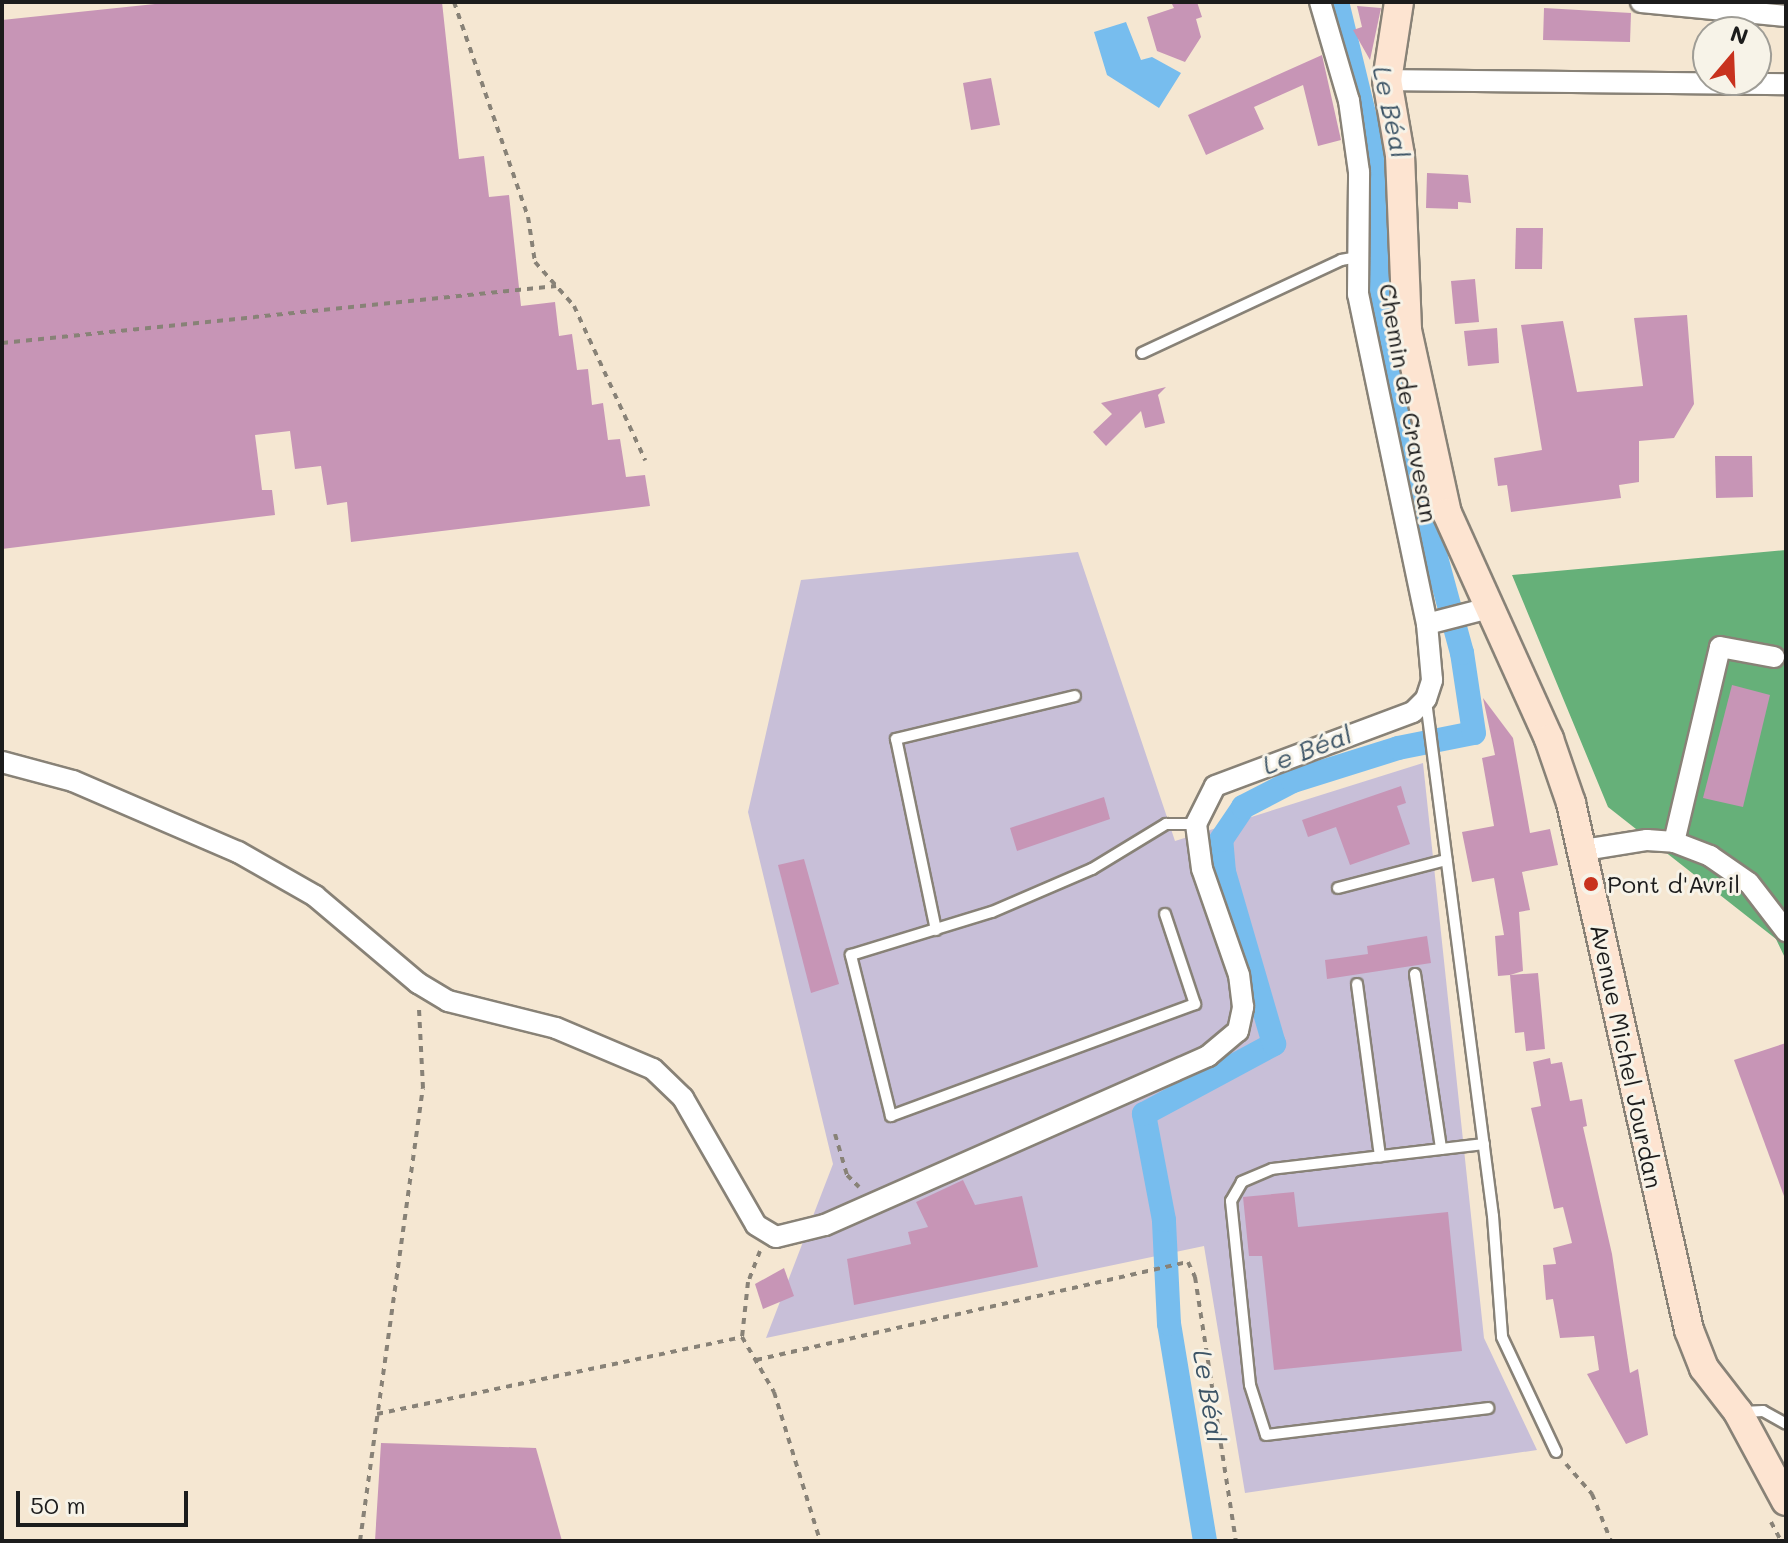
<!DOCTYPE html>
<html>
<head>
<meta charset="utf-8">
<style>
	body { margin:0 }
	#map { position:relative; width:1788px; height:1543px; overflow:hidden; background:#f5e7d2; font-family:Mali,sans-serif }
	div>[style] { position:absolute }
	.industrial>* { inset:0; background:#c8bfd8 }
	.forest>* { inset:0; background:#66b079 }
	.water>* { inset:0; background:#77bdee }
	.canal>* { height:24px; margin:-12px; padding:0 12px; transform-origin:12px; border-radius:12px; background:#77bdee }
	.building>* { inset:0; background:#c795b6 }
	.path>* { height:4px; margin-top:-2px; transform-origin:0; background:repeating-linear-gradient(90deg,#888277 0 6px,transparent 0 12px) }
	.roads { filter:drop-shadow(2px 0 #888277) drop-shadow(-2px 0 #888277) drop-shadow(0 2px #888277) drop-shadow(0 -2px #888277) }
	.lane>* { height:10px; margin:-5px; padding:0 5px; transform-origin:5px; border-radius:5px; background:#fff }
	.street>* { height:20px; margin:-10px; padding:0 10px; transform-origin:10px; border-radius:10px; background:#fff }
	.secondary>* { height:28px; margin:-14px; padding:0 14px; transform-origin:14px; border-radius:14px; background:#fde4d1 }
	.dots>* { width:22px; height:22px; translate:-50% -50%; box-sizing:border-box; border:4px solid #f7f3e8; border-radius:50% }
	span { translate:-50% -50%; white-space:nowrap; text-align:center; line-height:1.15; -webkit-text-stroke:6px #f7f3e8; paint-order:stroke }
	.street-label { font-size:24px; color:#1c1c1c }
	.poi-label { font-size:24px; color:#1c1c1c }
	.left { translate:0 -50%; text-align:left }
	.water-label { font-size:26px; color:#3c5466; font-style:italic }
	.frame { position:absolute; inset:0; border:4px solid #1c1c1c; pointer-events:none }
	.north { position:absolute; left:1692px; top:16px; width:80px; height:80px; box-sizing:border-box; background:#f7f3e8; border:2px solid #9f9d96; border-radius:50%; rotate:19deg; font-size:22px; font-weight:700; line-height:32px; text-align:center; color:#1c1c1c }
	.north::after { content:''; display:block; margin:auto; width:28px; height:36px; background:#c8321e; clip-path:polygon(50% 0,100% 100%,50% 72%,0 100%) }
	.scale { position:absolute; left:16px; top:1491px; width:172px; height:36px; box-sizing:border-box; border:4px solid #1c1c1c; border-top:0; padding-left:10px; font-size:24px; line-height:28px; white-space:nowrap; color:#1c1c1c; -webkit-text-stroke:6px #f7f3e8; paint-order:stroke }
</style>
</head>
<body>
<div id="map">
	<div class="industrial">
		<div style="clip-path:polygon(1078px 552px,1175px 841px,1423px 763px,1484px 1338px,1537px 1450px,1245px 1493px,1204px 1246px,766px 1338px,833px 1164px,748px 812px,801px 580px)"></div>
	</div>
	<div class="forest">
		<div style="clip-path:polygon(1786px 550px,1786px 960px,1776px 939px,1608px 807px,1512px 575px)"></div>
	</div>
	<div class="water">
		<div style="clip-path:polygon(1126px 22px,1141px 60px,1152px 57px,1181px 73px,1159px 108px,1107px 75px,1094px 32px)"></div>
	</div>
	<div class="canal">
		<div style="left:1205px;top:1541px;width:220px;rotate:-99.4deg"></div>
		<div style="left:1169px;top:1324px;width:104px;rotate:-92.8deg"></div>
		<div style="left:1164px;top:1220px;width:108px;rotate:-100.7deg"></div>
		<div style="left:1144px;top:1114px;width:148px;rotate:-28.3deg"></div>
		<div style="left:1274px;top:1044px;width:179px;rotate:-106.2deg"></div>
		<div style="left:1224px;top:872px;width:32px;rotate:-95deg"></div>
		<div style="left:1221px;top:840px;width:40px;rotate:-56deg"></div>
		<div style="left:1243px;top:807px;width:56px;rotate:-27.5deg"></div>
		<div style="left:1293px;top:781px;width:110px;rotate:-17.4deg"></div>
		<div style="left:1398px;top:748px;width:77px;rotate:-11.2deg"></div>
		<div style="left:1474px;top:733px;width:81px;rotate:-98.5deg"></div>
		<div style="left:1462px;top:653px;width:210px;rotate:-105.2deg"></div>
		<div style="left:1407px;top:450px;width:138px;rotate:-102.1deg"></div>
		<div style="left:1378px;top:315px;width:152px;rotate:-90.8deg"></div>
		<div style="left:1376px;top:163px;width:166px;rotate:-103.6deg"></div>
	</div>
	<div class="building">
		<div style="clip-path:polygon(174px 2px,442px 2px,459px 159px,484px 156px,489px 197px,509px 195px,521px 306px,555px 302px,559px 336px,572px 334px,577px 370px,588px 369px,592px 405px,603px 403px,608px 440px,620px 439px,626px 477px,645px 475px,650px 506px,351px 542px,347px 502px,327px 505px,321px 466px,295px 469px,290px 431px,255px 435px,262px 490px,272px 490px,275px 515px,2px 549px,2px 20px)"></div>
		<div style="clip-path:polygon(1171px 2px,1197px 2px,1202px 17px,1196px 19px,1201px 37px,1185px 62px,1157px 51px,1147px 17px,1174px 8px)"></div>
		<div style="clip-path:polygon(1357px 6px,1381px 8px,1370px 60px,1353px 30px,1362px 27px)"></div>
		<div style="clip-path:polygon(1544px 8px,1631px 13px,1630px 42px,1543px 40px)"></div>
		<div style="clip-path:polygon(1322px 55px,1341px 140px,1318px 146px,1303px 85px,1254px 107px,1264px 129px,1206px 155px,1188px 115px)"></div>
		<div style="clip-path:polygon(991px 78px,1000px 125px,971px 130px,963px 83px)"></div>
		<div style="clip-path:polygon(1427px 173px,1468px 175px,1471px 203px,1458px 202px,1458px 209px,1426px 208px)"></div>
		<div style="clip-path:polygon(1516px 228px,1543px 228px,1542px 269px,1515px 269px)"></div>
		<div style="clip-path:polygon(1475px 279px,1479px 322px,1455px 324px,1451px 281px)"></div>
		<div style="clip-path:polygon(1687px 315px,1694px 404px,1674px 438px,1639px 441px,1639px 482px,1619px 485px,1621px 498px,1511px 512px,1507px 485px,1498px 486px,1494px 458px,1542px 450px,1521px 325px,1563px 321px,1577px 392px,1643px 386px,1634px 318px)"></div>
		<div style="clip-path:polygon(1497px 328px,1499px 363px,1468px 366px,1464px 331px)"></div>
		<div style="clip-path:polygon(1166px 387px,1158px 395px,1165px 423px,1145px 428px,1141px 411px,1106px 446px,1093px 432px,1112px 414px,1101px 403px)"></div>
		<div style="clip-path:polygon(1715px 456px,1752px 456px,1753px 497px,1716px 498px)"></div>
		<div style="clip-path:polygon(1732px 685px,1770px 695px,1743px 807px,1703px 798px)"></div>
		<div style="clip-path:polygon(1483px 698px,1513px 738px,1530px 833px,1550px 829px,1558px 865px,1522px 872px,1530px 910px,1519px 912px,1523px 971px,1510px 975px,1538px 973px,1545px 1049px,1526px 1051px,1524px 1032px,1515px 1033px,1510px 975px,1498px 976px,1495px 936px,1504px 935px,1494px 878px,1472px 882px,1462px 832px,1494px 826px,1482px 758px,1495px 755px)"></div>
		<div style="clip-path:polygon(1401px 786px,1406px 803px,1397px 806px,1410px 844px,1350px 865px,1336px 827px,1308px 837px,1302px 820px)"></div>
		<div style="clip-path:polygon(1104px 797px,1110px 819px,1017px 851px,1010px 828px)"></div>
		<div style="clip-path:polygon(804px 859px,839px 984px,811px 993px,778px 865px)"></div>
		<div style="clip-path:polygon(1427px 936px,1431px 963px,1327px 979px,1325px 960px,1368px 954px,1367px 946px)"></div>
		<div style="clip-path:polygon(1786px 1043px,1786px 1196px,1784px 1196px,1734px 1060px)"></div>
		<div style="clip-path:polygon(1550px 1058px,1551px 1064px,1562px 1062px,1570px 1101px,1582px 1099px,1587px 1126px,1583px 1127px,1612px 1254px,1630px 1373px,1638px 1369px,1648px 1435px,1626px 1444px,1587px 1374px,1599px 1370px,1594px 1336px,1560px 1338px,1553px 1299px,1546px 1300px,1543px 1265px,1556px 1264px,1553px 1248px,1572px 1243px,1563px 1207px,1554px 1209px,1531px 1108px,1541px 1106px,1533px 1062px)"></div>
		<div style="clip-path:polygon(963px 1180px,975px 1205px,1022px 1196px,1038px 1267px,854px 1305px,847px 1259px,911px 1244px,908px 1232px,928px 1227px,916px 1202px)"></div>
		<div style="clip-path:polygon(1294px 1192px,1298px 1227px,1448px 1212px,1462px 1351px,1274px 1370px,1262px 1256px,1249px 1256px,1243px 1197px)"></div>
		<div style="clip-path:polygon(784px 1268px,794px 1296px,763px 1309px,755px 1284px)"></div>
		<div style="clip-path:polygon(381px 1443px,536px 1448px,562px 1541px,375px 1541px)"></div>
	</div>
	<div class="path">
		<div style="left:454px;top:2px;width:227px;rotate:71deg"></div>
		<div style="left:528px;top:217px;width:46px;rotate:81.2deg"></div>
		<div style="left:535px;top:262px;width:59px;rotate:48.4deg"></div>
		<div style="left:574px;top:306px;width:170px;rotate:65.2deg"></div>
		<div style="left:2px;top:343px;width:557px;rotate:-5.87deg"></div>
		<div style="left:835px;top:1134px;width:43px;rotate:73.7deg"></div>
		<div style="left:847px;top:1175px;width:17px;rotate:45deg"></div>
		<div style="left:760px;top:1251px;width:33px;rotate:111deg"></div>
		<div style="left:748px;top:1282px;width:55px;rotate:96.2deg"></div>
		<div style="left:742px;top:1337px;width:64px;rotate:59.8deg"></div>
		<div style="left:774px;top:1392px;width:156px;rotate:72.8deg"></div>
		<div style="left:756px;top:1360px;width:443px;rotate:-12.8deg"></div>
		<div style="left:1188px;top:1262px;width:17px;rotate:65deg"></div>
		<div style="left:1195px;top:1277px;width:267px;rotate:81.2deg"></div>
		<div style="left:377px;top:1414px;width:373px;rotate:-11.9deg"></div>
		<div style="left:1566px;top:1464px;width:40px;rotate:49deg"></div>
		<div style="left:1592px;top:1494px;width:51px;rotate:68deg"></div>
		<div style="left:1771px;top:1522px;width:21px;rotate:62deg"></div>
		<div style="left:360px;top:1541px;width:457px;rotate:-82.1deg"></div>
		<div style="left:423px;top:1088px;width:80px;rotate:-92.9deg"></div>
	</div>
	<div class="roads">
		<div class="lane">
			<div style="left:1142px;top:353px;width:220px;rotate:-25deg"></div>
			<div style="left:1341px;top:260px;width:17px;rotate:-10deg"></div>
			<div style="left:1426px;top:701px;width:519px;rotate:82.59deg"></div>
			<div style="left:1493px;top:1216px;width:121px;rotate:85.7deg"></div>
			<div style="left:1502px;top:1337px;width:127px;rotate:64.8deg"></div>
			<div style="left:1338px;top:888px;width:112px;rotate:-14.5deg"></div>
			<div style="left:1165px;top:914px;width:95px;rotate:71.6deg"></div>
			<div style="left:1195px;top:1004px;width:324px;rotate:159.8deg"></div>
			<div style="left:891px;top:1116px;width:166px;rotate:-104deg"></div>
			<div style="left:851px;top:955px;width:147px;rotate:-17deg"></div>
			<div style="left:992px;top:912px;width:109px;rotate:-23.3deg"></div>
			<div style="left:1092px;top:869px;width:87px;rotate:-31.3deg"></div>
			<div style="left:1166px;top:824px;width:30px"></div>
			<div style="left:936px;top:930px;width:195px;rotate:-101.8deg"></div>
			<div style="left:896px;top:739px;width:184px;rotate:-13.5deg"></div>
			<div style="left:1415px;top:974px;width:177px;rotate:81.5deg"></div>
			<div style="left:1357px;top:984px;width:174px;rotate:82.4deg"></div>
			<div style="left:1484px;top:1144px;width:213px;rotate:173.3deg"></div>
			<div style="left:1272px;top:1169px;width:33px;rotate:157deg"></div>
			<div style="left:1242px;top:1182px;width:22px;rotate:120deg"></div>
			<div style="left:1231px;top:1201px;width:185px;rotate:84.1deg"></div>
			<div style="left:1250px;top:1385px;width:52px;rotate:72.3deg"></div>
			<div style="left:1266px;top:1435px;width:224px;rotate:-6.9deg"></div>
			<div style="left:1743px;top:1412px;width:20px;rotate:-3deg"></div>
			<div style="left:1763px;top:1411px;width:26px;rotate:29deg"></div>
		</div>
		<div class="street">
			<div style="left:1641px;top:2px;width:146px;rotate:5.5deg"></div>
			<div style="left:1387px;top:80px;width:399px;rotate:0.6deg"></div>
			<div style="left:1427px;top:624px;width:64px;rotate:-14.5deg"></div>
			<div style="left:2px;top:762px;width:73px;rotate:15deg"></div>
			<div style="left:73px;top:781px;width:180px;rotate:23.3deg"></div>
			<div style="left:238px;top:852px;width:89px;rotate:29.7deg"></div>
			<div style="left:315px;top:896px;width:135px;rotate:40.2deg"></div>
			<div style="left:418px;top:983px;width:35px;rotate:31deg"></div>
			<div style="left:448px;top:1001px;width:111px;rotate:14deg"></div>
			<div style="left:556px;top:1028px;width:105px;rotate:22.9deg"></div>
			<div style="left:653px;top:1069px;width:42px;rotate:44deg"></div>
			<div style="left:683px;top:1098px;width:146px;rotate:60.1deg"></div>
			<div style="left:756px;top:1225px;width:23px;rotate:31deg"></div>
			<div style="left:776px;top:1237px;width:50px;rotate:-13.8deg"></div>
			<div style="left:825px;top:1225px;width:419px;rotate:-23.8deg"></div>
			<div style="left:1208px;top:1056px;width:39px;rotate:-40deg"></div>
			<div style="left:1238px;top:1031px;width:25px;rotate:-78deg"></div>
			<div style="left:1243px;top:1007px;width:32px;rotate:-97deg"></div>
			<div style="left:1239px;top:975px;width:112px;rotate:-109.2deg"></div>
			<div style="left:1202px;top:869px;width:45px;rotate:-97.6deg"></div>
			<div style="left:1196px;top:824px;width:42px;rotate:-63.4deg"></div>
			<div style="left:1215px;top:786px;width:211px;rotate:-20.5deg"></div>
			<div style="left:1413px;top:712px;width:18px;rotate:-45deg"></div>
			<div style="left:1426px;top:699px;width:20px;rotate:-72deg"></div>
			<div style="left:1432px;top:680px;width:56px;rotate:-95.1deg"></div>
			<div style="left:1427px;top:624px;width:337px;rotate:-101.8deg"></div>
			<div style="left:1358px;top:294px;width:122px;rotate:-89.5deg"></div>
			<div style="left:1359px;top:172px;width:72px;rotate:-98deg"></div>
			<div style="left:1349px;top:101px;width:103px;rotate:-106.3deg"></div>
			<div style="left:1674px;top:842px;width:200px;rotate:-76.7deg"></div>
			<div style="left:1720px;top:647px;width:55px;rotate:10.5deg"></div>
			<div style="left:1584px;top:850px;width:64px;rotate:-9deg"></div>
			<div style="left:1647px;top:840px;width:27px;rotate:4deg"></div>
			<div style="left:1674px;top:842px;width:39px;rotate:21deg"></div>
			<div style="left:1710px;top:856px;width:47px;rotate:34.7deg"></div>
			<div style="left:1749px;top:883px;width:61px;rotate:52.4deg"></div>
		</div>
		<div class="secondary">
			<div style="left:1399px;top:2px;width:79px;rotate:98.7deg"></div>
			<div style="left:1387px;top:80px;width:76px;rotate:80.2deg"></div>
			<div style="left:1400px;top:155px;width:175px;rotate:87.7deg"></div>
			<div style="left:1407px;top:330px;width:187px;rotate:77.7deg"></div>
			<div style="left:1447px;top:513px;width:248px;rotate:65.7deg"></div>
			<div style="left:1549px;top:739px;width:68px;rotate:71deg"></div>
			<div style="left:1571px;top:803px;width:540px;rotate:77.38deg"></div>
			<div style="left:1689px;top:1330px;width:41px;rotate:68.5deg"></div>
			<div style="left:1704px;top:1368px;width:56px;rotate:52.3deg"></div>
			<div style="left:1738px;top:1412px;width:101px;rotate:61.7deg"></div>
		</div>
	</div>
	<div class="dots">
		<div style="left:1591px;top:884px;background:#c8321e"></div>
	</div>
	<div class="street-label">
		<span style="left:1409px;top:403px;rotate:80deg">Chemin de Cravesan</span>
		<span style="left:1627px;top:1056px;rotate:78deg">Avenue Michel Jourdan</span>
	</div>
	<div class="poi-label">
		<span class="left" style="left:1607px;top:884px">Pont d'Avril</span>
	</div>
	<div class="water-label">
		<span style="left:1391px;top:112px;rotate:78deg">Le Béal</span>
		<span style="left:1307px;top:750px;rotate:-21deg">Le Béal</span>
		<span style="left:1209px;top:1396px;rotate:81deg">Le Béal</span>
	</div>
	<div class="frame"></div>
	<div class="north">N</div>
	<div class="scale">50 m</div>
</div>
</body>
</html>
